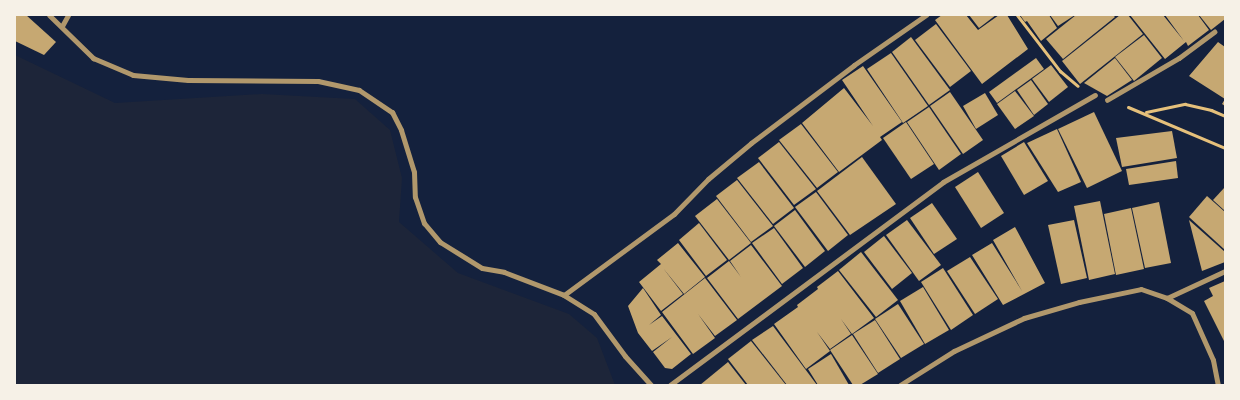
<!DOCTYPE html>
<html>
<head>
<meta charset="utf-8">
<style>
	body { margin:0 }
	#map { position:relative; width:1240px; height:400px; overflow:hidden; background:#14213d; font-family:"Asap Condensed",sans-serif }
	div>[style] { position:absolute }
	.green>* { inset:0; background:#1d2539 }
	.building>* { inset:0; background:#c6a872 }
	.path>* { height:3px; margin:-1.5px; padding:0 1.5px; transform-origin:1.5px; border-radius:1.5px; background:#e5c07b }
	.pedestrian>* { height:4.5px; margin:-2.25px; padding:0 2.25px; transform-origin:2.25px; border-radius:2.25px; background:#b1986c }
	.minor>* { height:5px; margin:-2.5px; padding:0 2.5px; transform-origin:2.5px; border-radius:2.5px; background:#b1986c }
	span { translate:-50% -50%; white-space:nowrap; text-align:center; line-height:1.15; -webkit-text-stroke:4px #f6f1e7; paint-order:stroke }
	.frame { position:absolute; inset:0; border:16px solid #f6f1e7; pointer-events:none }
</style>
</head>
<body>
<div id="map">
	<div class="green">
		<div style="clip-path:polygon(15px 55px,115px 103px,262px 94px,355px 99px,390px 130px,402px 178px,399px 222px,458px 273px,569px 314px,597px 338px,615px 385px,15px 385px)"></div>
	</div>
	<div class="building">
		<div style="clip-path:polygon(15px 15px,26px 15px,56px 42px,44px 55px,15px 41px)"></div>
		<div style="clip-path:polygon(942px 15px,966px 15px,978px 30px,999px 15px,1007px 15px,1028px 49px,982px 84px,935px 20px)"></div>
		<div style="clip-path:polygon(969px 15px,996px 15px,979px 28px)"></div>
		<div style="clip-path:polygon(1020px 15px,1049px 15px,1057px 28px,1041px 41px,1027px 21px,1025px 22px)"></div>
		<div style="clip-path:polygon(1050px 15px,1075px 15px,1058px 26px)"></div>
		<div style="clip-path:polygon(1076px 15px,1113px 15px,1115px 17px,1063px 59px,1046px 39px)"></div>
		<div style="clip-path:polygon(1120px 15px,1128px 15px,1143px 34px,1080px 84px,1062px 61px)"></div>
		<div style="clip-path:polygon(1130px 15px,1163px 15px,1184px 41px,1165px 15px,1198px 15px,1209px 30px,1188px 46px,1186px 42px,1165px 59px)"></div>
		<div style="clip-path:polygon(1199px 15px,1225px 15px,1225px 19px,1211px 30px)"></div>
		<div style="clip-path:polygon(936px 24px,971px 71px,950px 87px,915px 40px)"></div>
		<div style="clip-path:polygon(1144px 35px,1162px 58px,1134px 81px,1115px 57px)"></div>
		<div style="clip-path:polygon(911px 37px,950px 90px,929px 105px,892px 52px)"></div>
		<div style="clip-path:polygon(1218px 42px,1225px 47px,1225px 106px,1222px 104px,1225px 99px,1189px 76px)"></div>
		<div style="clip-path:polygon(891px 53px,928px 106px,903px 123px,867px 69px)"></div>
		<div style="clip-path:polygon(1036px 58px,1044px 69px,997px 103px,989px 92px)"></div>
		<div style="clip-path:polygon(1115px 58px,1132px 80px,1107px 96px,1084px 83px)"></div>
		<div style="clip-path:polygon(1051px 65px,1068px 87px,1049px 102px,1032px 79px)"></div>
		<div style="clip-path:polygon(863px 66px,902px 122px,880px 137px,882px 140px,839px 172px,802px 123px,844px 88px,873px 126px,842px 80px)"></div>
		<div style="clip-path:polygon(1031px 80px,1048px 104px,1034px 115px,1017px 90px)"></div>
		<div style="clip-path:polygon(1015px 91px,1034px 116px,1015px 129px,997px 104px)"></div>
		<div style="clip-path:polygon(950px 92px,983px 140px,963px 154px,930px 106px)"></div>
		<div style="clip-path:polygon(985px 93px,998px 115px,976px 129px,963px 106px)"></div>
		<div style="clip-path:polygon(929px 107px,961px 154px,939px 170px,907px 122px)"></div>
		<div style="clip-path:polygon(1094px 112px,1122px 171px,1087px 188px,1058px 129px)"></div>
		<div style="clip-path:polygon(906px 122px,934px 164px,911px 179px,883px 138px)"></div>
		<div style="clip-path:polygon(801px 124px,838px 172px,817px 188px,779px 140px)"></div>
		<div style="clip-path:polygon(1057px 129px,1081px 182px,1058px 192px,1027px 143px)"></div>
		<div style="clip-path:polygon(1172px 131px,1177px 158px,1122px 167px,1116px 138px)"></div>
		<div style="clip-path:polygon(779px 142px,816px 189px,794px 205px,758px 158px)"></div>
		<div style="clip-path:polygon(1024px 142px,1048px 181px,1024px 195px,1001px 156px)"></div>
		<div style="clip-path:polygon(862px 157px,896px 204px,850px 235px,817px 191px)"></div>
		<div style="clip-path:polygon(1176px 161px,1178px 178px,1129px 185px,1126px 169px)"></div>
		<div style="clip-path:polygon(759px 162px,794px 208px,773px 224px,737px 178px)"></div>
		<div style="clip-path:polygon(978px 172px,1004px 213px,981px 228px,955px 187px)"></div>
		<div style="clip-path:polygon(737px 180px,773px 226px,751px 242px,716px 196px)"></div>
		<div style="clip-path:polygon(1225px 187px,1225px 211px,1213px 200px)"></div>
		<div style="clip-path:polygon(816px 192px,848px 235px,828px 251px,795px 207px)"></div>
		<div style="clip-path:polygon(1207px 196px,1225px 212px,1225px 250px,1189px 217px)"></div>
		<div style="clip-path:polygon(717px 199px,751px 243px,729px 260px,695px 216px)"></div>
		<div style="clip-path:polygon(1100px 201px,1115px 274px,1089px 280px,1074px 206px)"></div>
		<div style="clip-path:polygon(1159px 202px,1171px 263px,1145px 268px,1132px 208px)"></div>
		<div style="clip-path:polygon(932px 203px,957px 239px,934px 254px,910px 218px)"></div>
		<div style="clip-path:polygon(1131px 208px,1144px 269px,1116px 275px,1104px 214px)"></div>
		<div style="clip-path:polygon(795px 210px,825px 251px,805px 267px,774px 226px)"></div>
		<div style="clip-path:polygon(907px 220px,941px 265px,919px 281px,886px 235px)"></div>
		<div style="clip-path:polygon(1074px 220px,1087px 278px,1061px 284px,1048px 225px)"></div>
		<div style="clip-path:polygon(1189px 220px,1225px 252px,1225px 262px,1202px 271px)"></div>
		<div style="clip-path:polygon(699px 223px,727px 260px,706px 276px,679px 240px)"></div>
		<div style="clip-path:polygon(1015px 227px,1045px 283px,1003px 305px,972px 255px,992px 243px,1022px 291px,993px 240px)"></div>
		<div style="clip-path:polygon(774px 228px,803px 268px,782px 284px,752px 243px)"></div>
		<div style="clip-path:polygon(884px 236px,912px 273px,892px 289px,864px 252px)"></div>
		<div style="clip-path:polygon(678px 243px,705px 277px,684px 294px,663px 268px,683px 294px,661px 311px,639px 282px,661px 264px,657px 260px)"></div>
		<div style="clip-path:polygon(751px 245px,782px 286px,738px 319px,707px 278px,729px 261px,741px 277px,730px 261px)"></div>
		<div style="clip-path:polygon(861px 252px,898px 300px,876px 317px,839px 270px)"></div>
		<div style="clip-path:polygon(970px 257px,998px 299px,975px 314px,947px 271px)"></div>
		<div style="clip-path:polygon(943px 268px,973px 315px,951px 330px,921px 282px)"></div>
		<div style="clip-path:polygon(838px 271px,874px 318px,852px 334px,841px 319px,851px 334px,830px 349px,817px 332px,830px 351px,806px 369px,774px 324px,798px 307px,797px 305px,818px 289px,817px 287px)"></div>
		<div style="clip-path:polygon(705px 278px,737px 320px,715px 336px,698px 314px,715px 338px,693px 354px,662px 312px)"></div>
		<div style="clip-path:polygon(1225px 281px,1225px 343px,1204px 301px,1213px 296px,1209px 288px)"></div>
		<div style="clip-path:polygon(923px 287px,949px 330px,925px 344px,900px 301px)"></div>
		<div style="clip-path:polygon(643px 288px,661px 315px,649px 325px,662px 316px,691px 354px,672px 369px,665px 368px,653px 352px,672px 337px,652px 351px,638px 333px,628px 306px)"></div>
		<div style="clip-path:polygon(898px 304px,924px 344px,901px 358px,875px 319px)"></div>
		<div style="clip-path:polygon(875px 320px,900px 359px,878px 373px,853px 334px)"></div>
		<div style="clip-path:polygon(773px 326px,817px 385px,787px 385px,752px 340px)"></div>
		<div style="clip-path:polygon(852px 335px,878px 374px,860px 385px,853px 385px,830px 350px)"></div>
		<div style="clip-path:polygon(751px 341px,786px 385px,748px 385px,728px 359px)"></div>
		<div style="clip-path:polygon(831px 354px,849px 385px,818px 385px,808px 369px)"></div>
		<div style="clip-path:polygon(728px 362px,746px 385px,700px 385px)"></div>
	</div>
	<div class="path">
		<div style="left:1017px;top:15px;width:71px;rotate:52.5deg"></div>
		<div style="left:1060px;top:71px;width:23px;rotate:40deg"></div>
		<div style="left:1128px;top:107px;width:105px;rotate:22.9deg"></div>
		<div style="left:1146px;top:112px;width:40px;rotate:-12deg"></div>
		<div style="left:1185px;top:104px;width:27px;rotate:13deg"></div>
		<div style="left:1211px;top:110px;width:15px;rotate:23deg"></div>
	</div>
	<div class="pedestrian">
		<div style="left:1107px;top:100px;width:83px;rotate:-30.3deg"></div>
		<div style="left:1179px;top:58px;width:44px;rotate:-36.6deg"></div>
	</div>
	<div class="minor">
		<div style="left:49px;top:15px;width:62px;rotate:44.3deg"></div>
		<div style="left:93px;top:58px;width:43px;rotate:23deg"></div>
		<div style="left:133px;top:75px;width:55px;rotate:5.2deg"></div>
		<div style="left:188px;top:80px;width:130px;rotate:0.4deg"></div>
		<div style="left:318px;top:81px;width:42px;rotate:12.4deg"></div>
		<div style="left:359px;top:90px;width:40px;rotate:34deg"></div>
		<div style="left:392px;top:112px;width:20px;rotate:63deg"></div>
		<div style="left:401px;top:130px;width:44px;rotate:72.8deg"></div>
		<div style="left:414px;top:172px;width:25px;rotate:88deg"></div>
		<div style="left:415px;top:197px;width:28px;rotate:71deg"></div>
		<div style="left:424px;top:223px;width:25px;rotate:50deg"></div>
		<div style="left:440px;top:242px;width:49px;rotate:31.8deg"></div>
		<div style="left:482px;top:268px;width:22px;rotate:10deg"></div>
		<div style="left:504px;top:272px;width:64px;rotate:21deg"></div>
		<div style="left:62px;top:26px;width:13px;rotate:-61deg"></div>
		<div style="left:1167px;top:298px;width:64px;rotate:-25deg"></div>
		<div style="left:651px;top:385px;width:39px;rotate:-132deg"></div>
		<div style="left:625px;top:356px;width:52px;rotate:-126.4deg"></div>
		<div style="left:594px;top:314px;width:36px;rotate:-148deg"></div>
		<div style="left:564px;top:295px;width:137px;rotate:-36.4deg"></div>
		<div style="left:674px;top:214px;width:49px;rotate:-45.8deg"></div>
		<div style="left:708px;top:179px;width:56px;rotate:-39.9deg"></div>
		<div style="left:751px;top:143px;width:129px;rotate:-37.1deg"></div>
		<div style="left:854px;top:65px;width:88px;rotate:-34.8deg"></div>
		<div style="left:670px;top:385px;width:340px;rotate:-36.6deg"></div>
		<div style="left:943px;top:182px;width:175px;rotate:-29.8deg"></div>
		<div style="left:900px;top:385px;width:64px;rotate:-32.2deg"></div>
		<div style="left:954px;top:351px;width:77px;rotate:-25.2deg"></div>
		<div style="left:1024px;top:318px;width:57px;rotate:-16.2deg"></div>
		<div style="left:1079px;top:302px;width:63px;rotate:-11.8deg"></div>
		<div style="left:1141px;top:289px;width:28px;rotate:19deg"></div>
		<div style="left:1167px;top:298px;width:29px;rotate:31deg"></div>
		<div style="left:1192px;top:313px;width:51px;rotate:65.9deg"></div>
		<div style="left:1213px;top:360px;width:25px;rotate:79deg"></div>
	</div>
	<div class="frame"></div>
</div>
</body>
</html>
